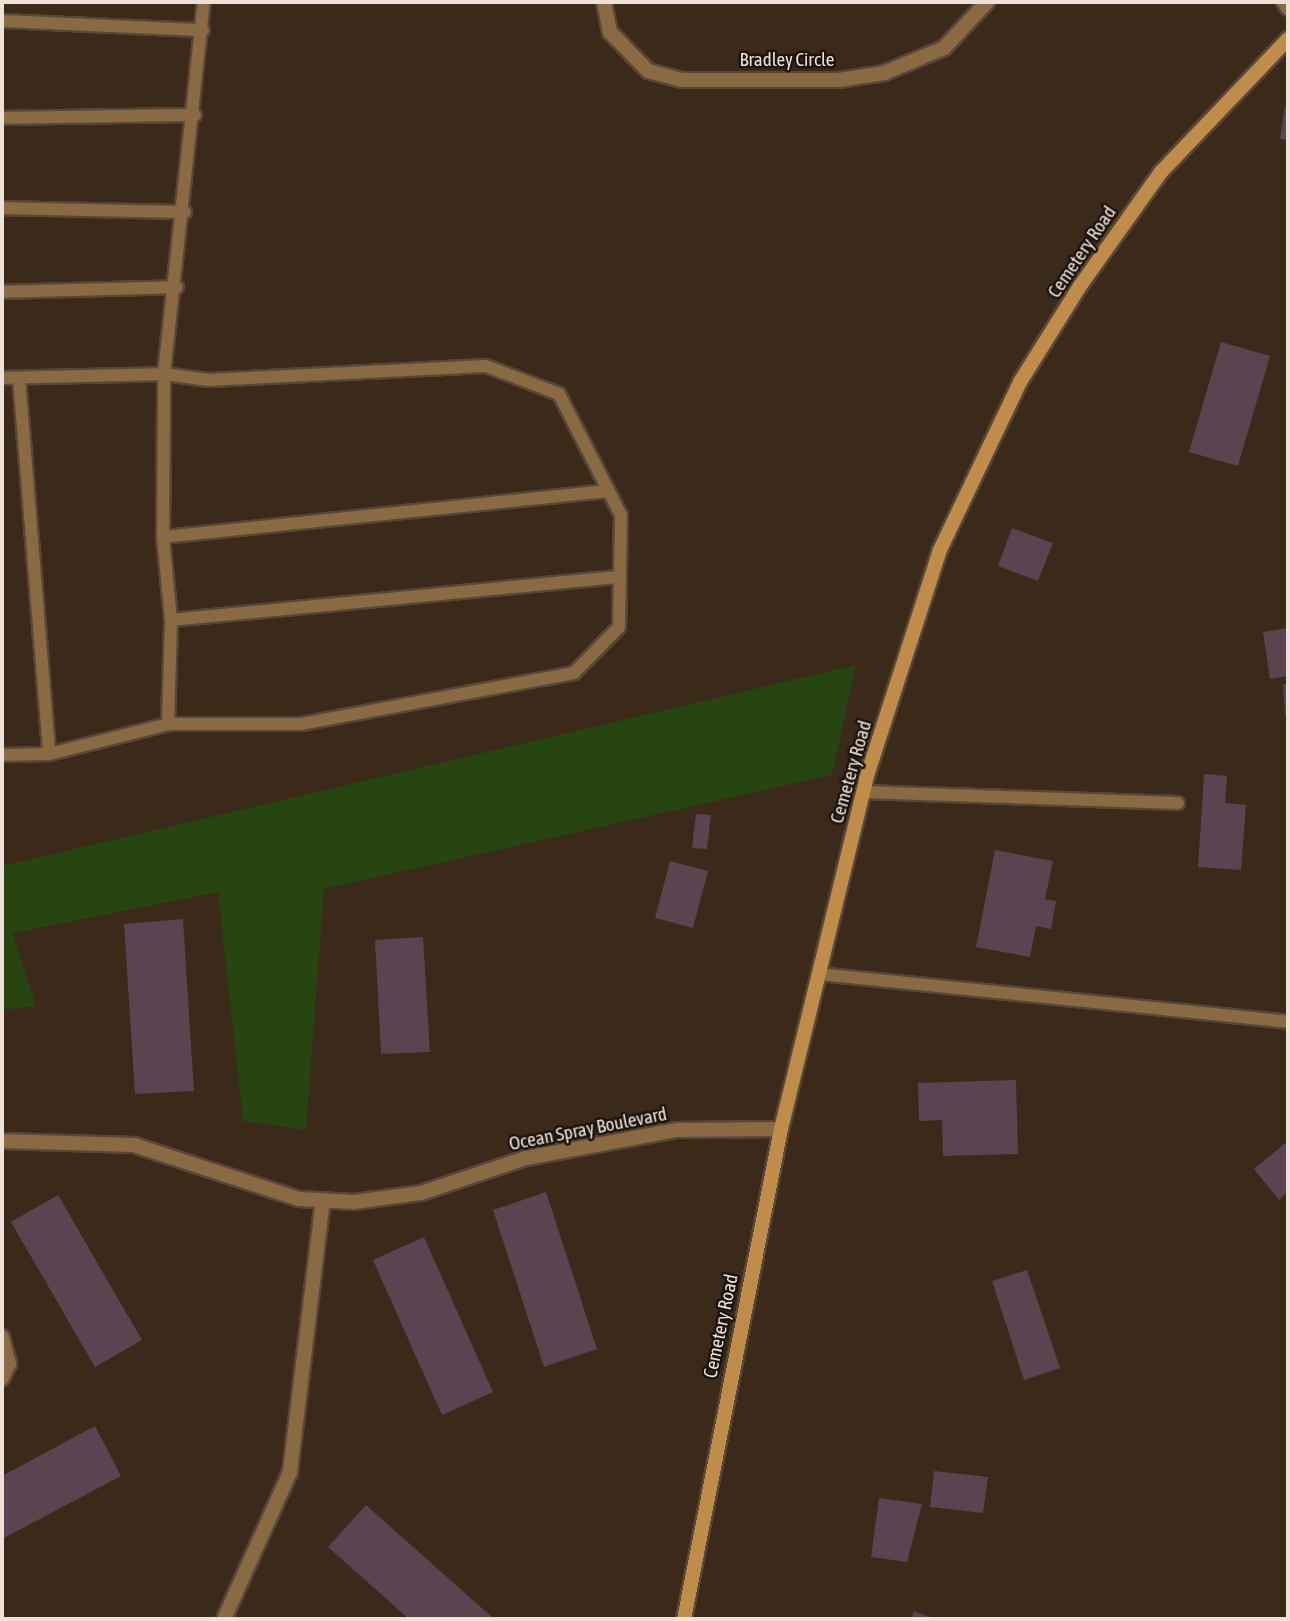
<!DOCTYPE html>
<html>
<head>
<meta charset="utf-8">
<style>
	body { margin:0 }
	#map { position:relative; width:1290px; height:1621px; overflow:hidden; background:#3b2919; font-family:"Asap Condensed",sans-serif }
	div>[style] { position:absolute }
	.green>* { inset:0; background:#274510 }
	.building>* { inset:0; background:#5b434f }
	.roads { filter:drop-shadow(2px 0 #584738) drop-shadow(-2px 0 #584738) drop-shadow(0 2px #584738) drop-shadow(0 -2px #584738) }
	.lane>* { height:12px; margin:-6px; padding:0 6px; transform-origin:6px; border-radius:6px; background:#8a6a43 }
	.street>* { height:14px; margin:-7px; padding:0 7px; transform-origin:7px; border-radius:7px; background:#8a6a43 }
	.secondary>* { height:14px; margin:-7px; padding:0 7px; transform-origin:7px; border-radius:7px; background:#bf8c4a }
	span { translate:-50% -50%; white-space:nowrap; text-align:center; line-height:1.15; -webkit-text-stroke:5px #1b130d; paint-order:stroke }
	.street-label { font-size:19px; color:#eee2d8 }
	.frame { position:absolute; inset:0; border:4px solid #eee2d8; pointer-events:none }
</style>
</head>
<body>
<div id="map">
	<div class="green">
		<div style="clip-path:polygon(856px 665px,832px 775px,324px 889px,306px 1130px,243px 1121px,218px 892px,13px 933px,36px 1006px,2px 1010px,2px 866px)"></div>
	</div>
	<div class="building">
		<div style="clip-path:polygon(1285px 106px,1288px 107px,1288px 140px,1280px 139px)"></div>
		<div style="clip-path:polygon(1221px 342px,1270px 356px,1238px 466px,1189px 452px)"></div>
		<div style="clip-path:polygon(1012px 528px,1053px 543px,1038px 581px,998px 566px)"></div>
		<div style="clip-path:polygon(1288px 628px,1288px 676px,1270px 679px,1263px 632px)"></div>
		<div style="clip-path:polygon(1283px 684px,1288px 684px,1288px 715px,1285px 715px)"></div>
		<div style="clip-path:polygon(1204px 774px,1227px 776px,1225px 803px,1246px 805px,1241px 870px,1198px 867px)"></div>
		<div style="clip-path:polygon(696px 814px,711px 815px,707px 849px,692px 848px)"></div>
		<div style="clip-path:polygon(995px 850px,1053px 861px,1045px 899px,1056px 901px,1051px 929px,1036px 926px,1030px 957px,976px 947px)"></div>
		<div style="clip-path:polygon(670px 861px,708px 871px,693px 928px,655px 918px)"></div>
		<div style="clip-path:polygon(183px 919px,194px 1091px,135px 1094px,124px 924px)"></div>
		<div style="clip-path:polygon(423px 937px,430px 1052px,381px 1054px,375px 940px)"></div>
		<div style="clip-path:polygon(1016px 1080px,1018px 1154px,943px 1156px,942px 1120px,919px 1121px,918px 1083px)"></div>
		<div style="clip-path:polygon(1288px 1141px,1288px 1192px,1279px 1200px,1254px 1169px)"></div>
		<div style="clip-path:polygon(546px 1192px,597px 1349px,544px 1367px,493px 1210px)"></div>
		<div style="clip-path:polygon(58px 1195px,142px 1340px,95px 1367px,11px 1222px)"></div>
		<div style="clip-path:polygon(424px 1237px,493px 1392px,442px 1415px,373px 1260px)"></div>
		<div style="clip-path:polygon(1027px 1270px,1060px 1368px,1024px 1380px,992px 1281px)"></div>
		<div style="clip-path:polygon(95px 1426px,121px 1476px,2px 1539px,2px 1476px)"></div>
		<div style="clip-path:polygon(934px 1471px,988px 1477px,983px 1513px,930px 1507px)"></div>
		<div style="clip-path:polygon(879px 1498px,922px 1504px,907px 1562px,871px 1557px)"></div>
		<div style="clip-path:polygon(366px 1505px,492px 1617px,409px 1619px,328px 1547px)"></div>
		<div style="clip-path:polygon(914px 1611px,935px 1619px,911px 1619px)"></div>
	</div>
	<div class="roads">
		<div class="lane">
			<div style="left:2px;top:21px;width:201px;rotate:2.6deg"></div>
			<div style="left:2px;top:118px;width:193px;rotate:-0.9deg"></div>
			<div style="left:2px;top:208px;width:183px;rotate:1.3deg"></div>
			<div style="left:2px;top:292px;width:175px;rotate:-1.6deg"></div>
			<div style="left:2px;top:378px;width:162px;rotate:-1.4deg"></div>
			<div style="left:164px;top:374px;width:374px;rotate:-83.9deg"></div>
			<div style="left:19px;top:378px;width:377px;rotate:85.4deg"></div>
			<div style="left:163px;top:537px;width:448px;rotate:-5.9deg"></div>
			<div style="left:171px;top:620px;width:83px;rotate:-95.5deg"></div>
			<div style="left:163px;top:537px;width:163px;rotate:-89.6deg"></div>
			<div style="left:164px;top:374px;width:45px;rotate:7.6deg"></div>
			<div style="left:209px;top:380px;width:277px;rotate:-2.9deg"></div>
			<div style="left:486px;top:366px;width:78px;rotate:21deg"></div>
			<div style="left:559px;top:394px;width:136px;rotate:62.9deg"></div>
			<div style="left:621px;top:515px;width:112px;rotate:91deg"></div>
			<div style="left:619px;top:627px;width:64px;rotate:134.4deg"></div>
			<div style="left:574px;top:673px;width:277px;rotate:169.4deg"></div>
			<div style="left:302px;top:724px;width:134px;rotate:180deg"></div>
			<div style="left:168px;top:724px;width:104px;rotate:-88.3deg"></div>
			<div style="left:171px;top:620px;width:448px;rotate:-5.5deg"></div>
			<div style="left:2px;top:755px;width:47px;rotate:-1.2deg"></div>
			<div style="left:49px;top:754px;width:123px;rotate:-14.1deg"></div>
			<div style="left:863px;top:792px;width:315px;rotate:2deg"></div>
			<div style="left:819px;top:974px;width:471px;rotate:5.8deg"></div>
		</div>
		<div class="street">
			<div style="left:604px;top:2px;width:31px;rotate:79deg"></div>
			<div style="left:610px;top:32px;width:54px;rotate:45.7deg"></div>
			<div style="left:648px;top:71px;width:35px;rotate:15deg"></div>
			<div style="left:682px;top:80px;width:157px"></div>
			<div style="left:839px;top:80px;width:46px;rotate:-8.8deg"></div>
			<div style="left:884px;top:73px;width:65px;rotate:-22.6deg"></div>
			<div style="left:944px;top:48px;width:63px;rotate:-46.9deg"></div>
			<div style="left:1284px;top:2px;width:7px;rotate:56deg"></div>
			<div style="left:2px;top:1141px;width:132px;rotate:1.7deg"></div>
			<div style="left:134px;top:1145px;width:174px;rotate:18.1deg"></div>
			<div style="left:299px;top:1199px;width:55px;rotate:3.1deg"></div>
			<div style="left:354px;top:1202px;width:68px;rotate:-7.7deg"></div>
			<div style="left:421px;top:1193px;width:111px;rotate:-18.4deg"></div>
			<div style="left:526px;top:1158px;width:154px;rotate:-10.5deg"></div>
			<div style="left:677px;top:1130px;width:104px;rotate:-0.6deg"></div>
			<div style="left:2px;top:1337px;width:28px;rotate:75deg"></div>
			<div style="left:9px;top:1364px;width:16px;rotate:117deg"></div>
			<div style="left:224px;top:1619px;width:161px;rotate:-65.8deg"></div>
			<div style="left:290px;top:1472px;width:273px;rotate:-83.1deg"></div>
		</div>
		<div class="secondary">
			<div style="left:684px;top:1619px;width:500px;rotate:-78.8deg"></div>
			<div style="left:781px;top:1129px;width:360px;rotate:-76.3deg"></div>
			<div style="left:866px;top:779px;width:241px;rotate:-72.1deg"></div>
			<div style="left:940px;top:550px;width:186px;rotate:-64.5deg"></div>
			<div style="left:1020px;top:382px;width:113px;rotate:-58deg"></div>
			<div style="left:1080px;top:286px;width:140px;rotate:-54.6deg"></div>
			<div style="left:1161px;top:172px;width:184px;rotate:-46.3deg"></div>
		</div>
	</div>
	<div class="street-label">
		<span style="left:787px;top:60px">Bradley Circle</span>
		<span style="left:1082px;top:252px;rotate:-56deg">Cemetery Road</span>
		<span style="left:851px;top:772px;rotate:-74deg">Cemetery Road</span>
		<span style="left:588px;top:1129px;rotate:-11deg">Ocean Spray Boulevard</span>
		<span style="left:721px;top:1326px;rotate:-78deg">Cemetery Road</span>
	</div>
	<div class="frame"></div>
</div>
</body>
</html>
